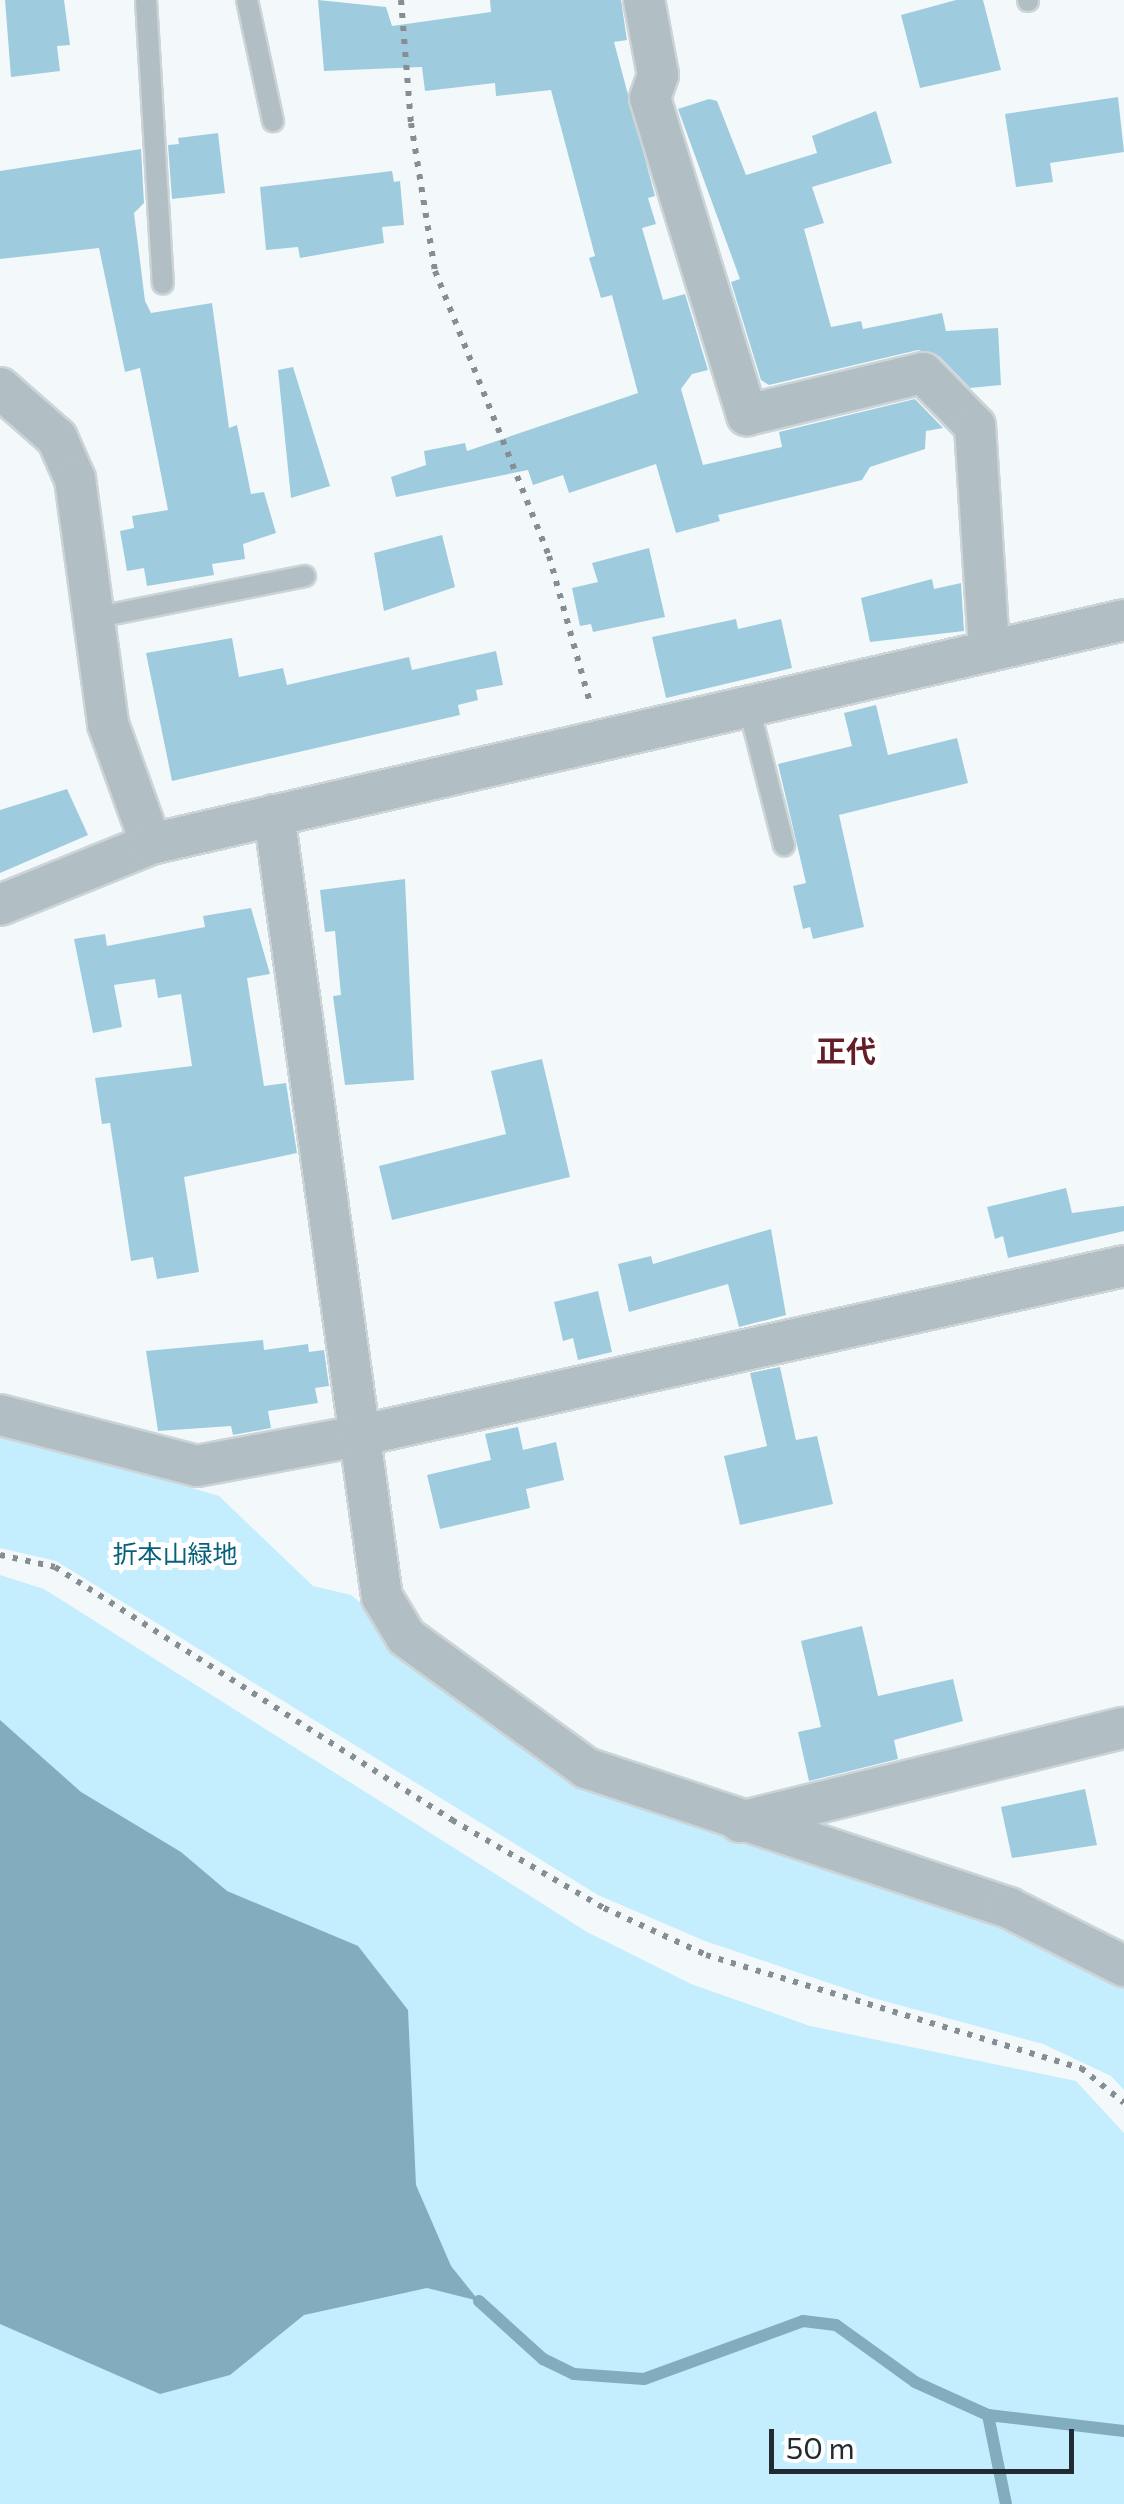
<!DOCTYPE html>
<html>
<head>
<meta charset="utf-8">
<style>
	body { margin:0 }
	#map { position:relative; width:1124px; height:2504px; overflow:hidden; background:#f3f9fb; font-family:Commissioner,"Noto Sans JP",sans-serif }
	div>[style] { position:absolute }
	.green>* { inset:0; background:#c4edfe }
	.water>* { inset:0; background:#81adbf }
	.stream>* { height:12px; margin:-6px; padding:0 6px; transform-origin:6px; border-radius:6px; background:#81adbf }
	.building>* { inset:0; background:#9eccde }
	.path>* { height:6px; margin-top:-3px; transform-origin:0; background:repeating-linear-gradient(90deg,#858e92 0 5px,transparent 0 13px) }
	.roads { filter:drop-shadow(2px 0 #cdd4d7) drop-shadow(-2px 0 #cdd4d7) drop-shadow(0 2px #cdd4d7) drop-shadow(0 -2px #cdd4d7) }
	.service>* { height:20px; margin:-10px; padding:0 10px; transform-origin:10px; border-radius:10px; background:#b1bfc4 }
	.minor>* { height:40px; margin:-20px; padding:0 20px; transform-origin:20px; border-radius:20px; background:#b1bfc4 }
	span { translate:-50% -50%; white-space:nowrap; text-align:center; line-height:1.15; -webkit-text-stroke:10px #fff; paint-order:stroke }
	.park-label { font-size:25px; color:#08617a }
	.quarter-label { font-size:30px; color:#631e28; font-weight:700 }
	.scale { position:absolute; left:769px; top:2429px; width:305px; height:45px; box-sizing:border-box; border:5px solid #202c31; border-top:0; padding-left:12px; font-size:30px; line-height:35px; white-space:nowrap; color:#202c31; -webkit-text-stroke:8px #fff; paint-order:stroke }
</style>
</head>
<body>
<div id="map">
	<div class="green">
		<div style="clip-path:polygon(0 1431px,219px 1496px,313px 1586px,351px 1595px,507px 1721px,1124px 1976px,1124px 2090px,1111px 2076px,1043px 2044px,873px 1998px,705px 1941px,598px 1895px,56px 1561px,0 1548px)"></div>
		<div style="clip-path:polygon(0 1575px,44px 1589px,587px 1932px,691px 1984px,810px 2026px,1076px 2081px,1124px 2133px,1124px 2504px,0 2504px)"></div>
	</div>
	<div class="water">
		<div style="clip-path:polygon(0 1720px,81px 1792px,181px 1852px,227px 1891px,358px 1946px,408px 2010px,416px 2185px,451px 2266px,479px 2301px,427px 2288px,304px 2315px,230px 2375px,160px 2394px,0 2324px)"></div>
	</div>
	<div class="stream">
		<div style="left:479px;top:2301px;width:86px;rotate:42.2deg"></div>
		<div style="left:543px;top:2359px;width:34px;rotate:26deg"></div>
		<div style="left:574px;top:2374px;width:70px;rotate:4.1deg"></div>
		<div style="left:644px;top:2379px;width:169px;rotate:-20deg"></div>
		<div style="left:803px;top:2321px;width:33px;rotate:7deg"></div>
		<div style="left:836px;top:2325px;width:97px;rotate:35.8deg"></div>
		<div style="left:915px;top:2382px;width:80px;rotate:24.3deg"></div>
		<div style="left:988px;top:2415px;width:137px;rotate:6.7deg"></div>
		<div style="left:988px;top:2415px;width:91px;rotate:78.6deg"></div>
	</div>
	<div class="building">
		<div style="clip-path:polygon(5px 0,64px 0,70px 45px,57px 46px,60px 71px,11px 77px)"></div>
		<div style="clip-path:polygon(318px 0,386px 7px,392px 26px,491px 12px,490px 0,621px 0,627px 40px,614px 42px,655px 196px,648px 198px,656px 224px,642px 228px,663px 300px,685px 294px,708px 370px,692px 374px,681px 389px,703px 465px,782px 447px,779px 432px,915px 399px,943px 428px,926px 431px,925px 449px,870px 467px,862px 480px,718px 515px,720px 521px,676px 533px,656px 464px,569px 493px,563px 475px,533px 485px,528px 470px,396px 497px,391px 477px,426px 465px,424px 451px,465px 443px,467px 451px,638px 393px,612px 295px,601px 298px,589px 258px,595px 256px,551px 90px,496px 96px,495px 83px,425px 91px,422px 67px,324px 71px)"></div>
		<div style="clip-path:polygon(956px 0,983px 0,1001px 70px,920px 88px,901px 15px)"></div>
		<div style="clip-path:polygon(1118px 97px,1124px 152px,1050px 163px,1053px 182px,1016px 187px,1005px 114px)"></div>
		<div style="clip-path:polygon(709px 99px,717px 101px,746px 175px,817px 153px,812px 136px,876px 111px,892px 163px,812px 187px,824px 223px,804px 229px,831px 327px,861px 321px,863px 329px,942px 313px,946px 331px,998px 328px,1001px 385px,970px 388px,939px 356px,918px 350px,769px 385px,761px 380px,731px 282px,740px 279px,678px 109px)"></div>
		<div style="clip-path:polygon(218px 133px,225px 193px,172px 199px,168px 145px,179px 144px,178px 138px)"></div>
		<div style="clip-path:polygon(141px 149px,144px 203px,134px 213px,145px 301px,151px 313px,212px 303px,229px 428px,237px 425px,251px 494px,264px 492px,276px 533px,243px 544px,245px 559px,212px 564px,214px 575px,147px 586px,144px 568px,127px 571px,120px 531px,134px 528px,132px 516px,168px 510px,140px 368px,125px 372px,99px 248px,0 259px,0 171px)"></div>
		<div style="clip-path:polygon(392px 171px,394px 182px,400px 181px,404px 225px,382px 227px,384px 243px,300px 258px,298px 247px,266px 250px,260px 187px)"></div>
		<div style="clip-path:polygon(293px 367px,330px 486px,291px 498px,278px 370px)"></div>
		<div style="clip-path:polygon(442px 535px,455px 587px,384px 611px,374px 553px)"></div>
		<div style="clip-path:polygon(649px 548px,665px 617px,593px 632px,591px 624px,580px 626px,572px 588px,598px 582px,592px 563px)"></div>
		<div style="clip-path:polygon(932px 579px,934px 589px,961px 583px,964px 631px,870px 642px,861px 598px)"></div>
		<div style="clip-path:polygon(736px 619px,738px 629px,781px 619px,792px 668px,666px 698px,652px 637px)"></div>
		<div style="clip-path:polygon(232px 638px,239px 677px,283px 668px,287px 685px,409px 657px,412px 670px,496px 651px,503px 685px,476px 690px,478px 700px,458px 705px,460px 715px,172px 781px,146px 653px)"></div>
		<div style="clip-path:polygon(876px 705px,888px 755px,957px 738px,968px 783px,839px 815px,864px 927px,813px 939px,810px 927px,803px 929px,793px 886px,806px 883px,778px 764px,852px 746px,844px 713px)"></div>
		<div style="clip-path:polygon(67px 789px,88px 835px,0 873px,0 810px)"></div>
		<div style="clip-path:polygon(405px 879px,414px 1080px,345px 1085px,333px 996px,341px 995px,335px 931px,325px 932px,320px 890px)"></div>
		<div style="clip-path:polygon(251px 908px,270px 974px,247px 978px,264px 1086px,286px 1083px,297px 1153px,184px 1177px,199px 1272px,157px 1279px,153px 1257px,131px 1261px,110px 1123px,102px 1124px,95px 1078px,192px 1066px,181px 994px,158px 998px,155px 979px,114px 985px,122px 1027px,93px 1033px,74px 939px,105px 934px,107px 946px,205px 927px,203px 916px)"></div>
		<div style="clip-path:polygon(542px 1059px,570px 1177px,392px 1220px,379px 1166px,506px 1134px,491px 1071px)"></div>
		<div style="clip-path:polygon(1066px 1188px,1072px 1213px,1124px 1206px,1124px 1231px,1008px 1258px,1003px 1236px,995px 1239px,987px 1207px)"></div>
		<div style="clip-path:polygon(771px 1229px,786px 1315px,739px 1327px,728px 1284px,629px 1312px,618px 1264px,651px 1256px,653px 1264px)"></div>
		<div style="clip-path:polygon(598px 1291px,612px 1352px,578px 1360px,573px 1338px,563px 1341px,554px 1302px)"></div>
		<div style="clip-path:polygon(263px 1340px,264px 1350px,308px 1344px,309px 1352px,324px 1350px,329px 1386px,315px 1388px,318px 1403px,268px 1411px,271px 1428px,233px 1435px,231px 1426px,158px 1431px,146px 1351px)"></div>
		<div style="clip-path:polygon(780px 1367px,796px 1440px,817px 1436px,833px 1504px,740px 1525px,724px 1456px,767px 1446px,750px 1373px)"></div>
		<div style="clip-path:polygon(518px 1427px,523px 1450px,556px 1442px,564px 1480px,526px 1489px,530px 1508px,440px 1529px,427px 1475px,491px 1460px,485px 1434px)"></div>
		<div style="clip-path:polygon(862px 1626px,878px 1696px,953px 1679px,963px 1721px,894px 1740px,898px 1759px,809px 1781px,798px 1732px,821px 1727px,801px 1641px)"></div>
		<div style="clip-path:polygon(1085px 1789px,1097px 1845px,1012px 1858px,1001px 1807px)"></div>
	</div>
	<div class="path">
		<div style="left:401px;top:0;width:123px;rotate:85.4deg"></div>
		<div style="left:411px;top:123px;width:150px;rotate:80.8deg"></div>
		<div style="left:435px;top:271px;width:307px;rotate:68.2deg"></div>
		<div style="left:549px;top:556px;width:153px;rotate:74.4deg"></div>
		<div style="left:0;top:1555px;width:56px;rotate:12.3deg"></div>
		<div style="left:55px;top:1567px;width:471px;rotate:32.5deg"></div>
		<div style="left:452px;top:1820px;width:176px;rotate:30.1deg"></div>
		<div style="left:604px;top:1908px;width:112px;rotate:24.7deg"></div>
		<div style="left:706px;top:1955px;width:392px;rotate:16.8deg"></div>
		<div style="left:1081px;top:2068px;width:55px;rotate:39.1deg"></div>
	</div>
	<div class="roads">
		<div class="service">
			<div style="left:146px;top:0;width:284px;rotate:86.6deg"></div>
			<div style="left:247px;top:0;width:124px;rotate:77.9deg"></div>
			<div style="left:1028px;top:0;width:1px;rotate:90deg"></div>
			<div style="left:93px;top:618px;width:216px;rotate:-11.2deg"></div>
			<div style="left:748px;top:704px;width:146px;rotate:75.7deg"></div>
		</div>
		<div class="minor">
			<div style="left:644px;top:0;width:76px;rotate:79.4deg"></div>
			<div style="left:658px;top:75px;width:24px;rotate:109deg"></div>
			<div style="left:650px;top:98px;width:332px;rotate:73deg"></div>
			<div style="left:747px;top:415px;width:181px;rotate:-13.4deg"></div>
			<div style="left:923px;top:373px;width:74px;rotate:45.5deg"></div>
			<div style="left:975px;top:426px;width:225px;rotate:86.4deg"></div>
			<div style="left:0;top:388px;width:76px;rotate:41.3deg"></div>
			<div style="left:57px;top:438px;width:45px;rotate:66.3deg"></div>
			<div style="left:75px;top:479px;width:247px;rotate:82.3deg"></div>
			<div style="left:108px;top:724px;width:127px;rotate:70.3deg"></div>
			<div style="left:274px;top:815px;width:789px;rotate:82.14deg"></div>
			<div style="left:382px;top:1597px;width:47px;rotate:59deg"></div>
			<div style="left:406px;top:1637px;width:223px;rotate:36deg"></div>
			<div style="left:586px;top:1768px;width:446px;rotate:18.3deg"></div>
			<div style="left:1009px;top:1908px;width:129px;rotate:26.8deg"></div>
			<div style="left:0;top:905px;width:163px;rotate:-22deg"></div>
			<div style="left:151px;top:844px;width:998px;rotate:-12.96deg"></div>
			<div style="left:0;top:1415px;width:203px;rotate:14.5deg"></div>
			<div style="left:197px;top:1466px;width:164px;rotate:-10.6deg"></div>
			<div style="left:358px;top:1436px;width:785px;rotate:-12.51deg"></div>
			<div style="left:740px;top:1822px;width:395px;rotate:-13.8deg"></div>
		</div>
	</div>
	<div class="park-label">
		<span style="left:175px;top:1553px">折本山緑地</span>
	</div>
	<div class="quarter-label">
		<span style="left:846px;top:1050px">正代</span>
	</div>
	<div class="scale">50 m</div>
</div>
</body>
</html>
